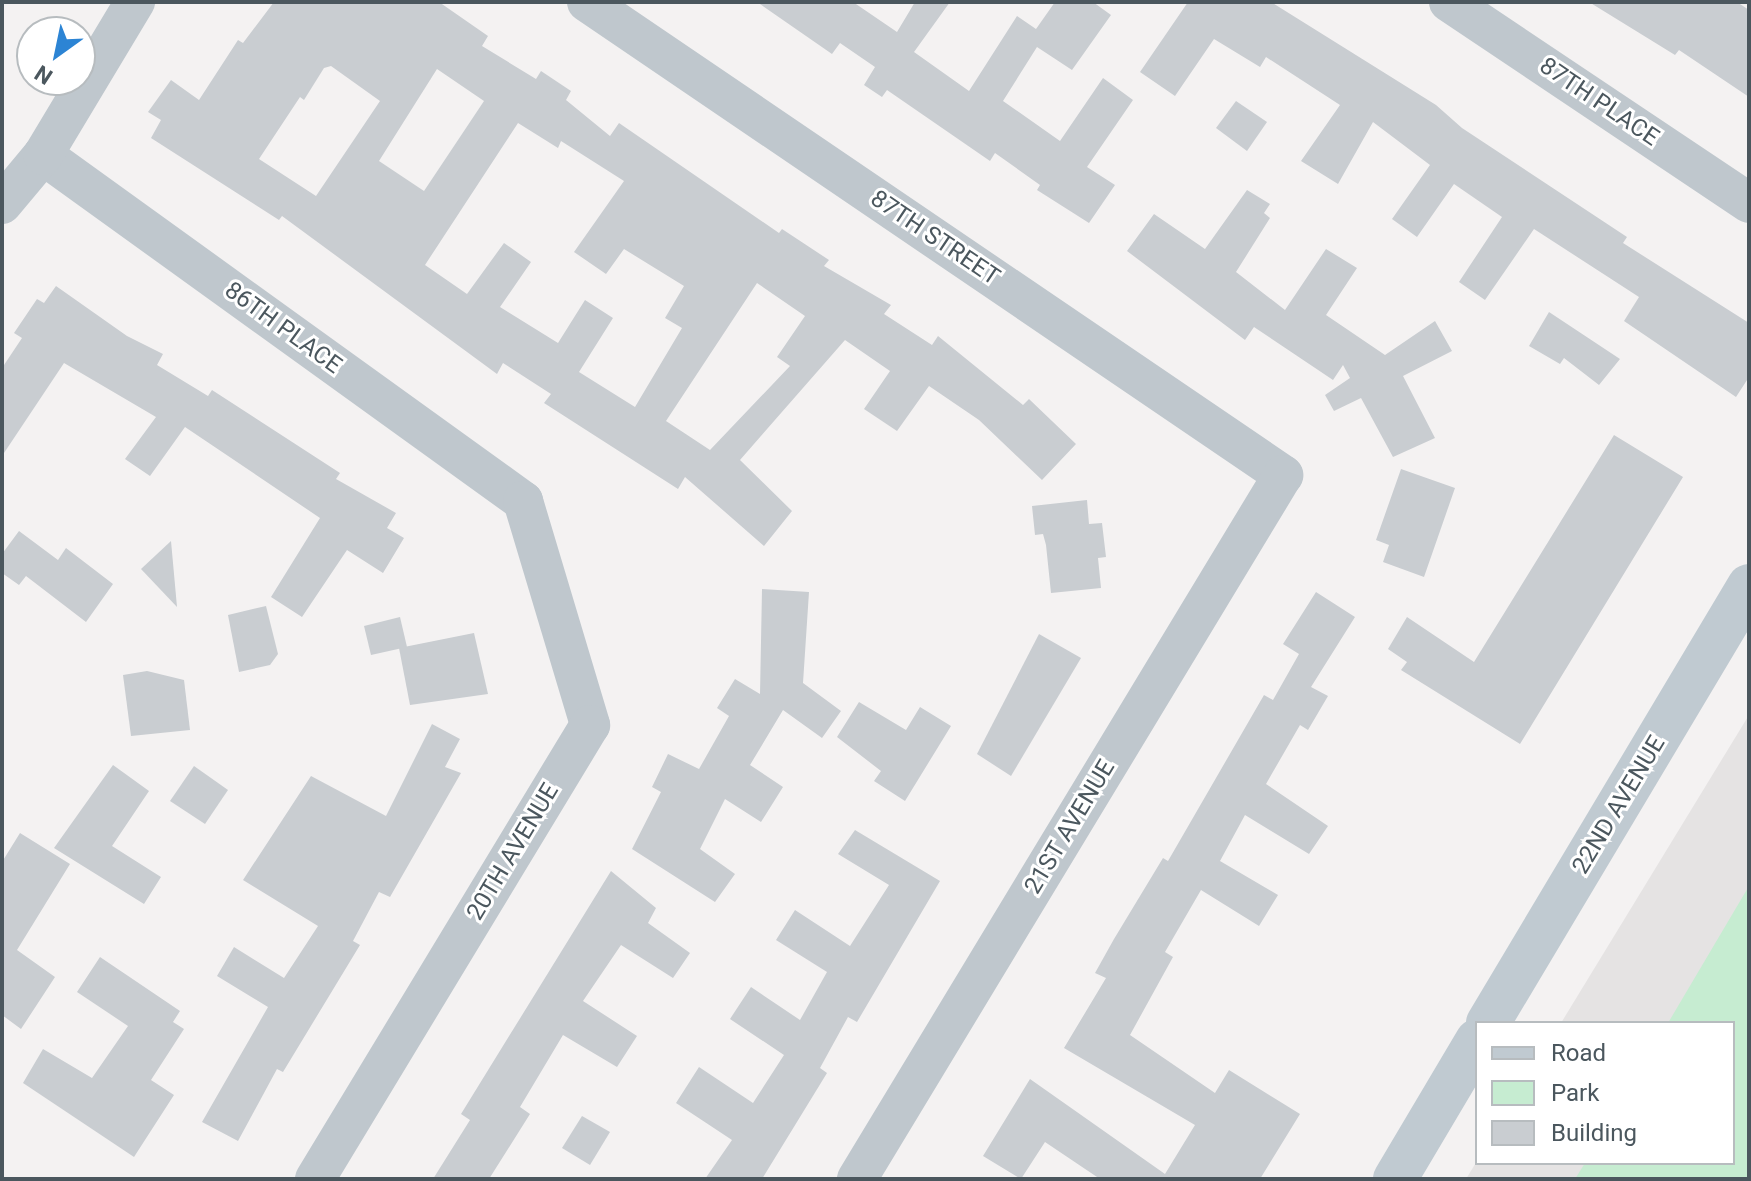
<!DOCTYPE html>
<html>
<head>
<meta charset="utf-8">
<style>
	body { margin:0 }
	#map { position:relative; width:1751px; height:1181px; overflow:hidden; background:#f4f2f2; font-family:Roboto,sans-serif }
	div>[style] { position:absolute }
	.education>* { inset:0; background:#e5e3e3 }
	.green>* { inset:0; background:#c6ecd1 }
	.building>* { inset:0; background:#c9cdd1 }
	.street>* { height:40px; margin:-20px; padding:0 20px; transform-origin:20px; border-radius:20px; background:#bfc7cd }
	.secondary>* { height:44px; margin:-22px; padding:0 22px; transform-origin:22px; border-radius:22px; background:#c0cad1 }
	span { translate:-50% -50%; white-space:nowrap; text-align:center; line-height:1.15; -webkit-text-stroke:6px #fff; paint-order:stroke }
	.street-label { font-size:24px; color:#4b575e }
	.frame { position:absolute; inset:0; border:4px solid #4b575e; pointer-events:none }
	.legend { position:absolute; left:1475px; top:1021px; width:260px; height:144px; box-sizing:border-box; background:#fff; border:2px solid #b7bcbf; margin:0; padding:10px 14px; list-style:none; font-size:24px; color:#4b575e }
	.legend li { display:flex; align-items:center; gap:16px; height:40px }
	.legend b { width:40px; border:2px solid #b7bcbf }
	.north { position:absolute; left:16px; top:16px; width:80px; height:80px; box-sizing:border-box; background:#fff; border:2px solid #b7bcbf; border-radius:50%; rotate:213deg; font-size:22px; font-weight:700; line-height:32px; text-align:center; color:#4b575e }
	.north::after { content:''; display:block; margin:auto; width:28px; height:36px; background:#2c84d4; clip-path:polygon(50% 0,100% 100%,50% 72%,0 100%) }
</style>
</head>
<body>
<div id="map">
	<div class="education">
		<div style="clip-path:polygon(1749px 715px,1749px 1179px,1466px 1179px,1477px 1161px,1733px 1163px,1733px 1023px,1561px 1023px)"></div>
	</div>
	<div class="green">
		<div style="clip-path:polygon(1749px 886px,1749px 1179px,1575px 1179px,1585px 1163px,1733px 1163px,1733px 1023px,1668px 1023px)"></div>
	</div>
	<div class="building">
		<div style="clip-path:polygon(evenodd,274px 2px,439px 2px,488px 36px,482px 46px,536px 79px,541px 71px,571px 91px,566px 100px,610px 136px,619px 123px,779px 233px,782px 229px,829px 260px,824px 266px,891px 305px,884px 314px,932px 345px,938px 336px,1023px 405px,1029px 399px,1076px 444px,1042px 480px,979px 420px,929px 386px,897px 431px,864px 409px,890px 371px,845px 340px,740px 460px,792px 511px,764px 546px,685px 477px,678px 489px,544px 403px,551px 394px,503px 363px,497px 374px,282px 216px,279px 220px,151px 138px,161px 120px,148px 112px,171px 80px,199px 100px,238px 40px,243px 43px,274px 2px,331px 66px,380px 101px,316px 196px,259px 159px,300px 97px,304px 100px,324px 68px,331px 66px,274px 2px,437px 69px,484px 101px,424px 191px,379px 161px,437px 69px,274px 2px,518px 123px,558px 148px,561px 141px,624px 181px,574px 252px,606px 274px,624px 249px,684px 286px,665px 318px,682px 328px,635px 407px,579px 372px,613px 318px,585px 300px,558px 343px,500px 307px,531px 262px,504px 243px,467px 294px,425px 265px,518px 123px,274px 2px,757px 283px,805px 316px,777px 357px,790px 366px,710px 450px,666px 421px,757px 283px)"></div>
		<div style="clip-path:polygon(757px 2px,853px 2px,897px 32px,915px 2px,950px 2px,914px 52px,969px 91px,1017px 16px,1036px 29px,1055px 2px,1093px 2px,1111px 15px,1072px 70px,1037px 47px,1003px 101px,1060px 141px,1103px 78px,1133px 100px,1087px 167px,1115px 185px,1089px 223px,1037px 190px,1040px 185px,995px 153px,990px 161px,887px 90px,882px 97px,864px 85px,875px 67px,840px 43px,832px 54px)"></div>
		<div style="clip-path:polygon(1188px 2px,1271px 2px,1436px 105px,1462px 128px,1627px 237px,1623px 243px,1749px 323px,1749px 377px,1736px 397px,1624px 321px,1639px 297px,1534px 229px,1485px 300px,1459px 282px,1502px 217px,1454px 184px,1417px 237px,1392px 219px,1430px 165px,1373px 122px,1338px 184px,1301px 161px,1340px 105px,1266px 57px,1260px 67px,1214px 39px,1175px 96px,1140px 72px)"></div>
		<div style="clip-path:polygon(1589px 2px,1737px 2px,1749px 10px,1749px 97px,1679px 50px,1675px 55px)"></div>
		<div style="clip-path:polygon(1236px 101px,1267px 122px,1247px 151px,1216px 128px)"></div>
		<div style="clip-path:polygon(1247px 190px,1270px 204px,1264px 213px,1270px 218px,1236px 272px,1285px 310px,1326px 249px,1357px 268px,1326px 315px,1385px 355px,1435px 321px,1452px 351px,1403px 376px,1435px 438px,1393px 457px,1361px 398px,1334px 411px,1325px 395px,1350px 378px,1343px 365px,1333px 380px,1254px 327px,1245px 340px,1127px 251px,1154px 214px,1205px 249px)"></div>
		<div style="clip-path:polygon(56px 286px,127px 336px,163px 354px,157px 365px,208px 396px,212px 390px,340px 473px,336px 479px,396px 513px,387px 528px,404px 538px,383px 573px,347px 550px,302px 617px,271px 597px,320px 518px,185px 427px,150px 476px,125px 459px,156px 417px,64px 363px,2px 456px,2px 368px,22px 338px,14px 333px,37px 299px,44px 303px)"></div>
		<div style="clip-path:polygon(1549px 312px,1620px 359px,1599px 385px,1564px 358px,1560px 364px,1529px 346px)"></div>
		<div style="clip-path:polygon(1614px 435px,1683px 477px,1520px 744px,1401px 670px,1407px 662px,1388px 649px,1407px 617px,1474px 662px)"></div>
		<div style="clip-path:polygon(1401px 469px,1455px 488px,1424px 577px,1383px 562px,1389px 545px,1376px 540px)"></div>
		<div style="clip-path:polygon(1087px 500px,1089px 524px,1102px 523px,1106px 557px,1098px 558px,1101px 588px,1051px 593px,1046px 545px,1043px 534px,1035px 535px,1032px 506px)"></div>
		<div style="clip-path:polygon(19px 531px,58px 560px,66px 548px,113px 584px,86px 622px,26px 576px,19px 585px,2px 573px,2px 554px)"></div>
		<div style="clip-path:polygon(171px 541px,177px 607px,141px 569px)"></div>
		<div style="clip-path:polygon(762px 589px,809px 592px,803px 683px,841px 711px,822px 738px,783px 710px,750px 765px,783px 787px,761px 822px,725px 799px,700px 849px,735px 874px,715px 902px,632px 849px,661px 792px,652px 787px,668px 754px,699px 769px,729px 716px,717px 708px,735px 679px,760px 694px)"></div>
		<div style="clip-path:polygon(1316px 592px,1355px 617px,1311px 687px,1328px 696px,1308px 730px,1300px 725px,1266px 784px,1328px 826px,1309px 854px,1245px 815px,1220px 861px,1278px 895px,1259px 926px,1201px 890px,1165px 952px,1173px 957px,1130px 1035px,1215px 1093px,1229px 1070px,1300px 1114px,1260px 1179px,1100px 1179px,1045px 1142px,1021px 1179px,983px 1156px,1030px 1079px,1165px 1174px,1195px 1125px,1064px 1048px,1106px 978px,1095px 973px,1114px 939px,1163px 858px,1168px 861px,1264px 695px,1273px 700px,1299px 654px,1283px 644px)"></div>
		<div style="clip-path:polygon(266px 606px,278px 654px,270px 665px,239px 672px,228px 615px)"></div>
		<div style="clip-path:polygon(400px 617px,407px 647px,371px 655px,364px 626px)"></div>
		<div style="clip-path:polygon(474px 633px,488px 694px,410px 705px,399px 648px)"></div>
		<div style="clip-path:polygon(1039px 634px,1081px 658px,1011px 776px,977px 754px)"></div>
		<div style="clip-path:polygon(147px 671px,184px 680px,190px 730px,131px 736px,123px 675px)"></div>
		<div style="clip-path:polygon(859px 702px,906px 730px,920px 707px,951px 726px,905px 801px,874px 781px,881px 771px,837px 737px)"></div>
		<div style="clip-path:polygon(432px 724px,460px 739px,445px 767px,461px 773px,390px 897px,379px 892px,353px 941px,360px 945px,283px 1072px,277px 1069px,238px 1141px,202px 1122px,268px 1007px,217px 976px,234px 947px,284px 978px,318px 926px,243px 880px,311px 776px,386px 816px)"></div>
		<div style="clip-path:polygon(113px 765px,149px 791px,112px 846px,161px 877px,144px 904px,54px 848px)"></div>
		<div style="clip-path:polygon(194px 766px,228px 790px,205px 824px,170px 801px)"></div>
		<div style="clip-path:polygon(855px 830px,940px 881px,857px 1022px,848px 1017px,820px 1068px,827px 1073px,762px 1179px,705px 1179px,732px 1140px,676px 1103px,699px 1067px,753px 1103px,784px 1055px,730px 1019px,751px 987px,800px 1020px,827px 972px,776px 940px,795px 910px,850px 946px,889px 885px,838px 854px)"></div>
		<div style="clip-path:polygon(20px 833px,70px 864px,17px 950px,55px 977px,21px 1029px,2px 1015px,2px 862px)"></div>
		<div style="clip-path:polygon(611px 871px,656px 908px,648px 923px,690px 953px,673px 978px,621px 945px,583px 1001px,637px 1036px,617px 1067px,563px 1035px,520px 1107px,530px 1114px,489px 1179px,433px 1179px,470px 1120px,461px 1114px)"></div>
		<div style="clip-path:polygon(100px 957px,180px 1011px,173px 1022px,184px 1029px,151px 1080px,174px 1095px,134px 1157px,23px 1083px,43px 1049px,92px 1078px,128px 1026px,77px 992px)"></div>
		<div style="clip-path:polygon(582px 1116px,610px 1132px,590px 1165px,562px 1148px)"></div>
	</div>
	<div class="street">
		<div style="left:587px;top:2px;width:842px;rotate:34.2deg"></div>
		<div style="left:1283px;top:475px;width:823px;rotate:121.18deg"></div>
		<div style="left:1449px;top:2px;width:361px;rotate:33.8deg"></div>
		<div style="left:43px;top:155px;width:592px;rotate:35.79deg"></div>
		<div style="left:523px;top:501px;width:234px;rotate:73.3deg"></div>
		<div style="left:590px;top:725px;width:531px;rotate:121.2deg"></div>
		<div style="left:2px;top:204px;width:64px;rotate:-50.1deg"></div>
		<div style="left:43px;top:155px;width:179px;rotate:-59deg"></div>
	</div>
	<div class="secondary">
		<div style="left:1488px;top:1023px;width:509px;rotate:-59.15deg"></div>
		<div style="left:1395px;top:1179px;width:161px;rotate:-59.3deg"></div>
	</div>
	<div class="street-label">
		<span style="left:1599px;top:102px;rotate:34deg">87TH PLACE</span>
		<span style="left:935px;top:238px;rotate:34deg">87TH STREET</span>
		<span style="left:283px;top:328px;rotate:36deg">86TH PLACE</span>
		<span style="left:1619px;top:805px;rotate:-59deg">22ND AVENUE</span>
		<span style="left:1070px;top:827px;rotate:-59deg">21ST AVENUE</span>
		<span style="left:513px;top:852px;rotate:-59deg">20TH AVENUE</span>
	</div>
	<div class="frame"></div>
	<ul class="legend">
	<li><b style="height:10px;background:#c0cad1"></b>Road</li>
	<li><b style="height:22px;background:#c6ecd1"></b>Park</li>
	<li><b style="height:22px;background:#c9cdd1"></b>Building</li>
	</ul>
	<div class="north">N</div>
</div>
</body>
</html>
